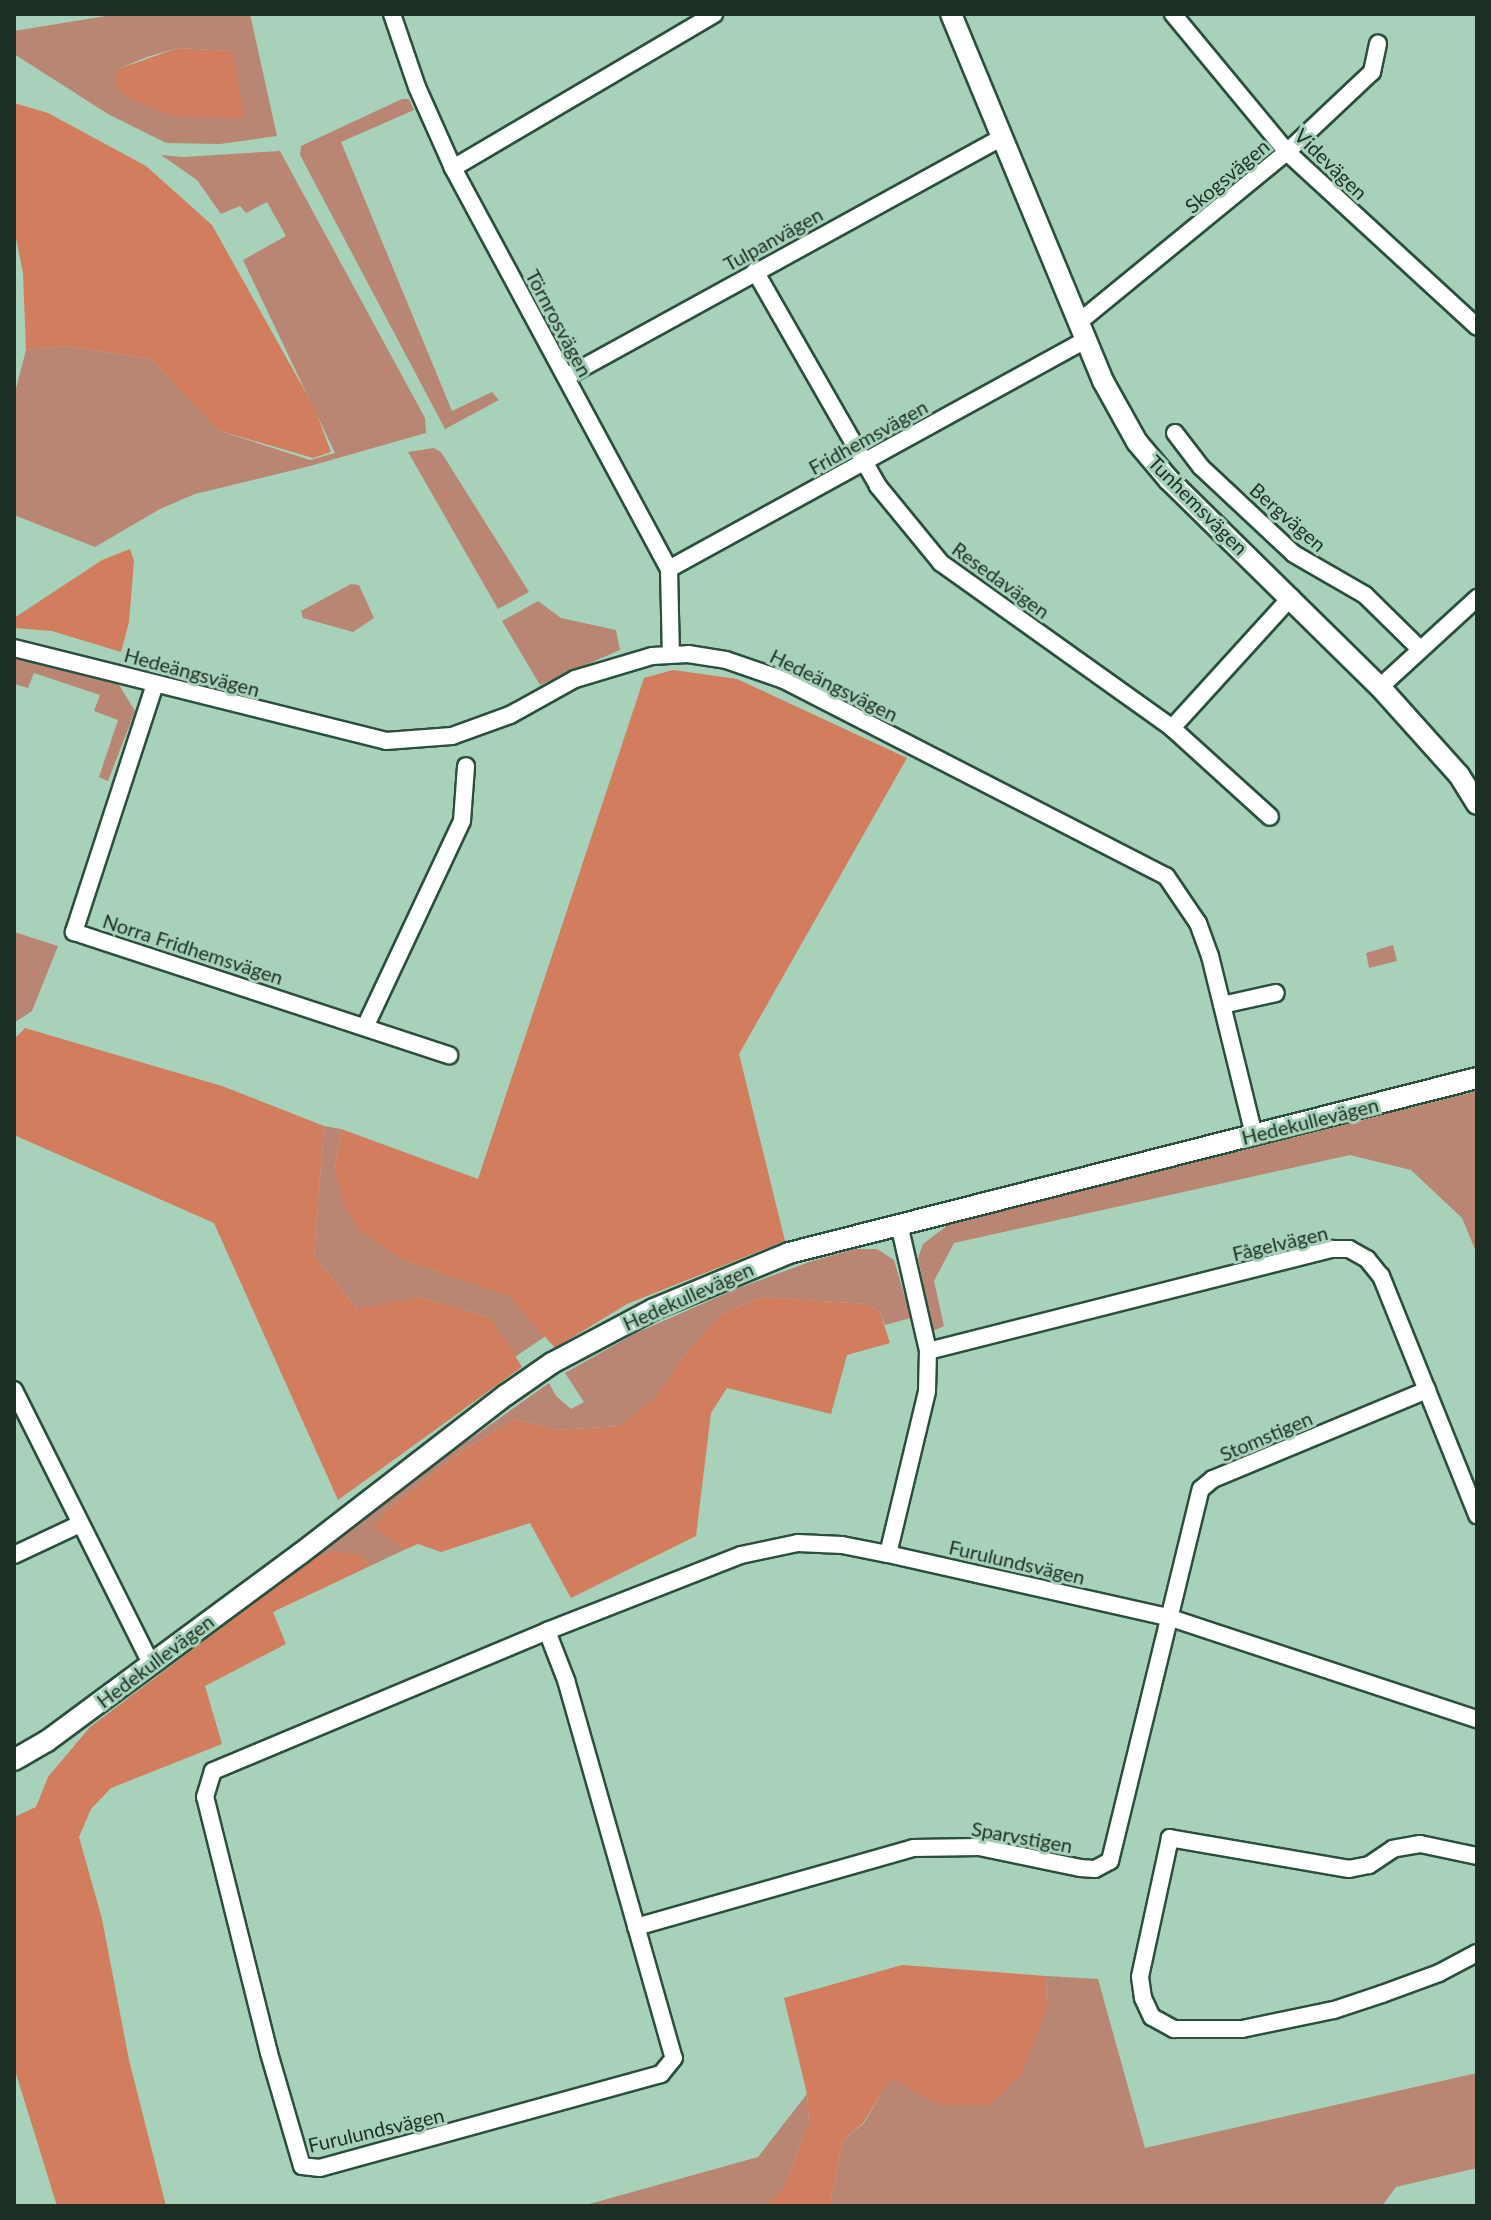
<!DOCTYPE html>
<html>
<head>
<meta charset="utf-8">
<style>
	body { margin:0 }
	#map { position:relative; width:1491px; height:2220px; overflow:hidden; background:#a7d1b9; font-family:Lato,sans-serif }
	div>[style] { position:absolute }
	.green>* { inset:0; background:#b98674 }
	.forest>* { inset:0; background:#d17d5e }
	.roads { filter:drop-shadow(2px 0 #2a503d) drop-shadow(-2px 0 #2a503d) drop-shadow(0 2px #2a503d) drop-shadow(0 -2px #2a503d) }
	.minor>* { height:16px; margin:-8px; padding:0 8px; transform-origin:8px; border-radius:8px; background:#fff }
	.tertiary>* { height:20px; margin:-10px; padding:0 10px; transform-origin:10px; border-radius:10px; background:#fff }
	span { translate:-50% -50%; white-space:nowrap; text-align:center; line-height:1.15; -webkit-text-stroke:6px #a7d1b9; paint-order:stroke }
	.street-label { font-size:20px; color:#1e2f26 }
	.frame { position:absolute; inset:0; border:16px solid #1e2f26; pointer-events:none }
</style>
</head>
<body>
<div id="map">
	<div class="green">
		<div style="clip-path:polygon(evenodd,118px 14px,250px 14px,277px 136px,220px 144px,166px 143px,108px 114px,14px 54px,14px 31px,118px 14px,178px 48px,232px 51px,118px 69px,147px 57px,178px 48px)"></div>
		<div style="clip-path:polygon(402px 99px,409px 99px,414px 110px,341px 142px,452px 411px,492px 392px,499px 400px,445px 429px,300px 155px,301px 146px)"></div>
		<div style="clip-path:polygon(280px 151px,425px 418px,426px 433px,310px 466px,195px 494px,160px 509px,95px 547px,14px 515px,14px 396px,26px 350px,66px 346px,151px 359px,217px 430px,310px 460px,335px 453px,243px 260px,286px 236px,267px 202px,246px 213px,240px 206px,221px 214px,197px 180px,161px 155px,183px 157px)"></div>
		<div style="clip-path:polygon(434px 448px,441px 452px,529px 592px,498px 609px,408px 452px)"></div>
		<div style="clip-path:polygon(351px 584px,359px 585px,374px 618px,353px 632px,303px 618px,301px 611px)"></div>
		<div style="clip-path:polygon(538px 601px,561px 618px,616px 630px,620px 650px,540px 685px,502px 621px)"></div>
		<div style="clip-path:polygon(16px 654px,119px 685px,135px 711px,108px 781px,99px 777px,118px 720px,94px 711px,100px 695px,34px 673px,28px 688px,14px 684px)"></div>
		<div style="clip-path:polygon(14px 932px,58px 946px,32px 1011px,14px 1023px)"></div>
		<div style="clip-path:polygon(1393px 945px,1397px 961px,1369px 968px,1366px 953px)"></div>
		<div style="clip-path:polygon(1477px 1091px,1477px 1254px,1462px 1218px,1411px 1170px,1350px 1155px,954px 1243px,934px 1281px,944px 1326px,933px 1331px,918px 1258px,923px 1244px,948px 1225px)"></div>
		<div style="clip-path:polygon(324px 1126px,341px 1129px,335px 1170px,402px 1260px,510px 1297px,547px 1335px,515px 1357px,491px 1318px,420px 1297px,358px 1310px,314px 1256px)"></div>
		<div style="clip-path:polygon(856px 1249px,877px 1249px,894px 1260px,911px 1318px,885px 1325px,880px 1312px,866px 1304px,762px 1297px,721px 1314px,681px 1359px,654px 1399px,619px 1426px,559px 1430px,515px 1419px,462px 1451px,392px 1506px,374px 1526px,404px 1550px,370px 1566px,361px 1555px,319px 1554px,449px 1454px,549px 1383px,556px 1396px,571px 1409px,584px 1402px,565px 1373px,636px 1333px,736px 1289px,812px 1261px)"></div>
		<div style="clip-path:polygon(1046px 1976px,1098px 1979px,1145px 2148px,1477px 2073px,1477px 2168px,1396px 2187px,1382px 2206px,830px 2206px,843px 2140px,864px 2123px,891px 2077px,938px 2105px,1047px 2008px)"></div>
		<div style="clip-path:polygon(807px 2094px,809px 2122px,784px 2187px,765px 2206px,582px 2206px,758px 2157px)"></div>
	</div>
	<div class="forest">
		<div style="clip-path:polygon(178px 48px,232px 51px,245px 118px,172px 116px,127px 97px,115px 85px,118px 69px)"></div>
		<div style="clip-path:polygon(14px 103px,48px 113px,146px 166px,212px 225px,314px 407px,331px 452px,313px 458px,217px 430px,151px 359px,66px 346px,26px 350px,23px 273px,14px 229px)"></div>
		<div style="clip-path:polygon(130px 549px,134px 561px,129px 622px,121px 652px,52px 631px,14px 628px,14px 618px,102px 560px)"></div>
		<div style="clip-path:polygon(673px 670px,737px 679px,907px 758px,739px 1054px,785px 1241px,627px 1304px,555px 1348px,510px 1297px,402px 1260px,360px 1231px,345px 1207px,335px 1170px,341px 1129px,478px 1179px,644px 678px)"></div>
		<div style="clip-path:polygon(25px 1028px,222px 1086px,324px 1126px,314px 1256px,357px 1309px,420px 1297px,491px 1318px,522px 1367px,338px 1500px,214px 1223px,14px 1135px,14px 1039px)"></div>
		<div style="clip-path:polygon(762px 1297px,866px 1304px,880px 1312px,890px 1343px,847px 1355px,831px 1414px,727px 1388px,711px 1413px,696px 1536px,571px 1598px,530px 1523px,441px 1552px,418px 1544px,404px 1550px,373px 1526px,392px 1506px,462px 1451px,515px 1419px,559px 1430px,619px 1426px,654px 1399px,681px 1359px,721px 1314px)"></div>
		<div style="clip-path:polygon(339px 1552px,361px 1555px,370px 1566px,273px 1612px,286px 1644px,205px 1686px,222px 1744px,111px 1788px,91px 1809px,79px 1837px,102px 1919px,129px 2060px,166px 2206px,57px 2206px,14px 2067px,14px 1817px,36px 1807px,48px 1777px,90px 1727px,319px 1554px)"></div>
		<div style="clip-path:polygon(902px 1965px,1046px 1976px,1047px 2008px,1022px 2073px,990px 2105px,938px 2105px,891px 2078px,863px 2123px,843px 2140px,830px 2206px,765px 2206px,784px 2187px,809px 2122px,807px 2094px,784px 1998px)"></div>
	</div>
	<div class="roads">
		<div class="minor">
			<div style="left:392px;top:14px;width:77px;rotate:71.1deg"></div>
			<div style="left:417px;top:87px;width:89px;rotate:66deg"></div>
			<div style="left:453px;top:168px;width:455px;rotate:61.7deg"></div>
			<div style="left:669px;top:569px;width:85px;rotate:88.7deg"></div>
			<div style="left:1173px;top:14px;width:179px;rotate:50.4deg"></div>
			<div style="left:1287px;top:152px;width:258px;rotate:42.6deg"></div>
			<div style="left:453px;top:168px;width:303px;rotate:-30.5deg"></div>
			<div style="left:755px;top:271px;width:248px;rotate:60.2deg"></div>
			<div style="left:878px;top:486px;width:99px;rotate:50.7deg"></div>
			<div style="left:941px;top:563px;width:284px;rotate:35.5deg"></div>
			<div style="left:1172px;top:728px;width:132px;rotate:42.2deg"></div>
			<div style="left:1079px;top:322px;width:269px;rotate:-39.3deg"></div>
			<div style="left:1287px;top:152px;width:117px;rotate:-43.3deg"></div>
			<div style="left:1372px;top:72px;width:29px;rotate:-78deg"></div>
			<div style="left:566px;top:377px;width:496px;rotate:-28.8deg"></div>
			<div style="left:1175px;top:433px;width:43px;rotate:52.6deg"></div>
			<div style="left:1201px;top:467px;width:127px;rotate:43.1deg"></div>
			<div style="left:1294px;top:554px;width:82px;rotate:30deg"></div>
			<div style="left:1365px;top:595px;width:78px;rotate:44.5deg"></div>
			<div style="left:669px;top:569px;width:476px;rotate:-28.8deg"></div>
			<div style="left:14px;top:648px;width:383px;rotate:14deg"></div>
			<div style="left:386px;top:741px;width:66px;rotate:-4.3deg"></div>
			<div style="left:452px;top:736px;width:62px;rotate:-19.9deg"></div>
			<div style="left:510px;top:715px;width:74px;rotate:-29deg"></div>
			<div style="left:575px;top:679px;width:80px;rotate:-16.6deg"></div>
			<div style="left:652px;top:656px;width:36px;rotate:-3deg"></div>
			<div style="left:688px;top:654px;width:38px;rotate:9deg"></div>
			<div style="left:726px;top:660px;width:61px;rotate:19deg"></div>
			<div style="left:784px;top:680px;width:429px;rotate:27.2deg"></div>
			<div style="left:1166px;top:876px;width:57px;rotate:55.8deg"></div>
			<div style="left:1198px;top:923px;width:35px;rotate:70deg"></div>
			<div style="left:1210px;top:956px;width:184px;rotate:76.2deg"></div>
			<div style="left:155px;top:684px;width:261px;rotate:108.1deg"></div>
			<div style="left:74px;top:932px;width:395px;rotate:18.2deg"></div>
			<div style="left:1380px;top:687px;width:132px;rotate:-42.5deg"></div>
			<div style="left:1172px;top:728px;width:177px;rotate:-47.7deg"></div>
			<div style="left:1222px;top:1005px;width:55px;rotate:-12.5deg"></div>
			<div style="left:366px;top:1025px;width:225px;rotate:-64.8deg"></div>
			<div style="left:462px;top:821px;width:55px;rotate:-85.8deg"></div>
			<div style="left:899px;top:1224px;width:130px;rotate:77.1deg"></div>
			<div style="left:14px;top:1390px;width:305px;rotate:63.4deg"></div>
			<div style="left:888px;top:1554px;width:168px;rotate:-76.5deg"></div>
			<div style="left:927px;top:1391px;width:40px;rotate:-88.6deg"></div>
			<div style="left:928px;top:1351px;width:417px;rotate:-14.2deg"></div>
			<div style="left:1332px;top:1249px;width:17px"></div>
			<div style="left:1349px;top:1249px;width:21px;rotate:29deg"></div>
			<div style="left:1367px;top:1259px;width:22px;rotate:51deg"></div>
			<div style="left:1381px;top:1276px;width:258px;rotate:68.1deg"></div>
			<div style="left:14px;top:1555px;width:73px;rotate:-25.2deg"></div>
			<div style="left:547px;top:1631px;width:53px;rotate:68.8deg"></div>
			<div style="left:566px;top:1680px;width:393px;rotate:74.1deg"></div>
			<div style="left:674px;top:2058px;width:21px;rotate:129deg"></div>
			<div style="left:661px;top:2074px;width:354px;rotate:164.6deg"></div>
			<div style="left:320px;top:2168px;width:18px;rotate:-174deg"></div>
			<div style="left:302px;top:2166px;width:118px;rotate:-106.3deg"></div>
			<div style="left:269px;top:2053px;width:264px;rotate:-104deg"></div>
			<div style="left:205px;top:1797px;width:27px;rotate:-73deg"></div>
			<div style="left:213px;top:1771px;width:362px;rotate:-22.7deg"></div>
			<div style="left:547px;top:1631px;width:208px;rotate:-21.4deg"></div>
			<div style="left:741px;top:1555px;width:58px;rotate:-11.9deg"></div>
			<div style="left:798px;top:1543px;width:44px;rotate:2.6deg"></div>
			<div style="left:842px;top:1545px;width:47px;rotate:11.1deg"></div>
			<div style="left:888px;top:1554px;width:287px;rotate:12.7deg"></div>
			<div style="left:1168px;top:1617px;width:325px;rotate:18.3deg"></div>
			<div style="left:1477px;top:1856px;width:58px;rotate:-168.1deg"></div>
			<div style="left:1420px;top:1844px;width:27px;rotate:170deg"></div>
			<div style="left:1393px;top:1849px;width:29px;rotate:146deg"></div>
			<div style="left:1369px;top:1865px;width:20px;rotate:169deg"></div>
			<div style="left:1349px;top:1869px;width:182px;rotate:-170.2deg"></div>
			<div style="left:1170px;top:1838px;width:142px;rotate:102.2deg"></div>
			<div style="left:1140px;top:1977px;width:21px;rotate:82deg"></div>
			<div style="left:1143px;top:1998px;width:21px;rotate:65deg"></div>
			<div style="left:1152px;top:2017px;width:25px;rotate:29deg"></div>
			<div style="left:1174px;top:2029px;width:68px"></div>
			<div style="left:1242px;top:2029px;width:94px;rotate:-11.7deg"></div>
			<div style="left:1334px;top:2010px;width:51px;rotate:-18.4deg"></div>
			<div style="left:1382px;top:1994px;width:61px;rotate:-20.2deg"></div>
			<div style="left:1439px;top:1973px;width:43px;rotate:-27.8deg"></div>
			<div style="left:636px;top:1927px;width:288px;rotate:-15.9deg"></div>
			<div style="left:913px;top:1848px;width:66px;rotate:-0.9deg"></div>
			<div style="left:979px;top:1847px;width:103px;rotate:11.7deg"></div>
			<div style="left:1080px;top:1868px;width:15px;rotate:4deg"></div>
			<div style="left:1095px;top:1869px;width:17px;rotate:-28deg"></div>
			<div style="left:1110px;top:1861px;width:383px;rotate:-76.3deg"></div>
			<div style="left:1201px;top:1489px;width:16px;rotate:-40deg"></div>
			<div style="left:1213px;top:1479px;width:232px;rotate:-22.6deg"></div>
		</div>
		<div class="tertiary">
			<div style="left:951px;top:14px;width:397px;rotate:67.5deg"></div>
			<div style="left:1103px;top:381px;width:70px;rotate:60.9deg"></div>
			<div style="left:1137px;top:442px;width:50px;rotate:49.9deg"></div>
			<div style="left:1169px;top:480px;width:296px;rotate:44.5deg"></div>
			<div style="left:1380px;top:687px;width:118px;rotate:48.1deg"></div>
			<div style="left:1459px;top:775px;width:34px;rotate:58deg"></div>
			<div style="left:14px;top:1760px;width:38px;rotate:-30deg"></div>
			<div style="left:47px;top:1741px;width:315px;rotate:-36.5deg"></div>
			<div style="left:300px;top:1554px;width:260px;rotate:-37.7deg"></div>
			<div style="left:506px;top:1395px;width:56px;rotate:-34.8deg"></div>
			<div style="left:552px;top:1363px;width:115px;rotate:-27.9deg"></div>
			<div style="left:654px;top:1309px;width:146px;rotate:-22.5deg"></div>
			<div style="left:789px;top:1253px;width:710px;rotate:-14.27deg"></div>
		</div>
	</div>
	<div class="street-label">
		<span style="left:1331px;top:164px;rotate:44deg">Videvägen</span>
		<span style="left:1227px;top:176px;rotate:-40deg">Skogsvägen</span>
		<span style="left:773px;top:239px;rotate:-29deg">Tulpanvägen</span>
		<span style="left:559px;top:323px;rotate:62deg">Törnrosvägen</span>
		<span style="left:868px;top:437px;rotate:-29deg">Fridhemsvägen</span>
		<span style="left:1198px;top:505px;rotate:45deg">Tunhemsvägen</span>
		<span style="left:1288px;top:517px;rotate:41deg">Bergvägen</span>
		<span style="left:1001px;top:580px;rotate:36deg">Resedavägen</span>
		<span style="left:192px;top:672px;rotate:15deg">Hedeängsvägen</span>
		<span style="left:834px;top:685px;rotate:26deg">Hedeängsvägen</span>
		<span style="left:193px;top:949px;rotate:18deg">Norra Fridhemsvägen</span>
		<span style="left:1310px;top:1121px;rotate:-14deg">Hedekullevägen</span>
		<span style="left:1280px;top:1243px;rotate:-13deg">Fågelvägen</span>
		<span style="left:688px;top:1296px;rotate:-24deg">Hedekullevägen</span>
		<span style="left:1266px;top:1436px;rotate:-23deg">Stomstigen</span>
		<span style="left:1017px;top:1562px;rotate:13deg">Furulundsvägen</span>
		<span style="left:155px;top:1661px;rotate:-37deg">Hedekullevägen</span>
		<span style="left:1022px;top:1837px;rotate:10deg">Sparvstigen</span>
		<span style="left:376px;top:2130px;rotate:-13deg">Furulundsvägen</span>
	</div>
	<div class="frame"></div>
</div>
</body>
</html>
